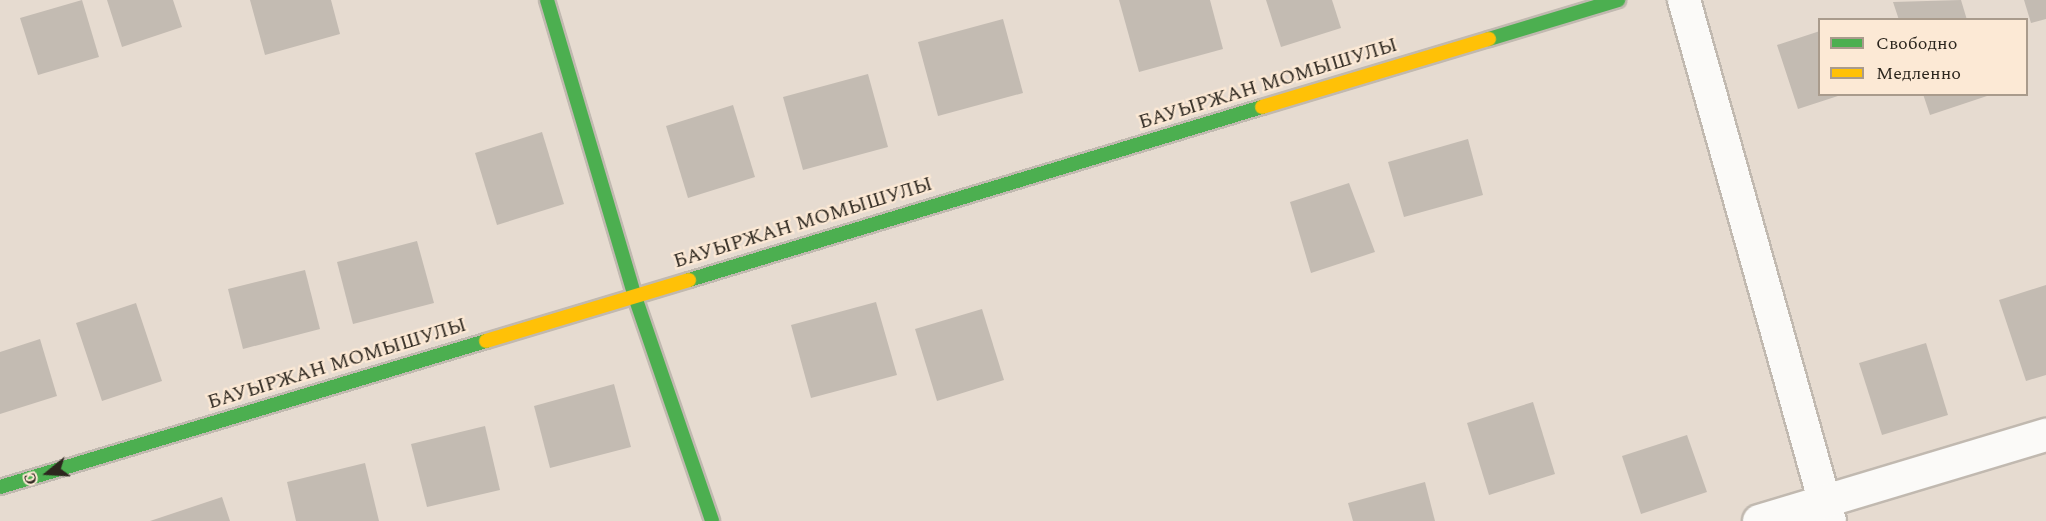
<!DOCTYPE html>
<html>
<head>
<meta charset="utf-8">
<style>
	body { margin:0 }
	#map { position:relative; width:2046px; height:521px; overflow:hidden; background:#e6dbd0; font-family:Spectral,serif }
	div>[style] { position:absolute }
	.building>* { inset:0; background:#c3bbb2 }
	.roads { filter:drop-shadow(2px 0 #c1b9b0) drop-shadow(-2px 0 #c1b9b0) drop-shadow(0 2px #c1b9b0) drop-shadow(0 -2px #c1b9b0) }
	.street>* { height:32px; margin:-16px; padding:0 16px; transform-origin:16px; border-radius:16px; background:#fbfaf8 }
	.fast>* { height:14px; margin:-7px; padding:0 7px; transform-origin:7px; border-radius:7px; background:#4caf50 }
	.slow>* { height:14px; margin:-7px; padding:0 7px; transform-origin:7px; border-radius:7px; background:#ffc107 }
	span { translate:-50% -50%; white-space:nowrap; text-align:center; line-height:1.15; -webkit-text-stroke:4.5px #fce9d5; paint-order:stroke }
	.street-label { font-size:20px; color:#2c261e }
	.legend { position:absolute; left:1818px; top:18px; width:210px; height:78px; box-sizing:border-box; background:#fce9d5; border:2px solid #a99b8c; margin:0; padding:8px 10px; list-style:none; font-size:18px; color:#2c261e }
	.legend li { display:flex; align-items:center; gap:12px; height:30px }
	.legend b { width:30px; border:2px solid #a99b8c }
	.north { position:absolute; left:18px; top:443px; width:60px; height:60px; -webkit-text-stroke:4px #fce9d5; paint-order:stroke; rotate:252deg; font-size:16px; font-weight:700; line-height:24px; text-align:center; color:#2c261e }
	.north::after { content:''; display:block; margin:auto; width:21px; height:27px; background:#2c261e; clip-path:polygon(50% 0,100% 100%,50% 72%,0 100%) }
</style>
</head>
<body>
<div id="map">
	<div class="building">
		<div style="clip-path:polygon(82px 0,99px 57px,38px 75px,20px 18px)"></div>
		<div style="clip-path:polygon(107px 0,173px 0,182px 27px,122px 47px)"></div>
		<div style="clip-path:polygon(250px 0,331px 0,340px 34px,265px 55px)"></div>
		<div style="clip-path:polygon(1119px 0,1210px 0,1223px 49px,1139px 72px)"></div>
		<div style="clip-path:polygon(1266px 0,1332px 0,1341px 28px,1281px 47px)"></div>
		<div style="clip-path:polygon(1961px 0,1967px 20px,1899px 20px,1893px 2px)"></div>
		<div style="clip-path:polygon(2024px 0,2046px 0,2046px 19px,2031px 23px)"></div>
		<div style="clip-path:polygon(1003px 19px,1023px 93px,938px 116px,918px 42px)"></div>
		<div style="clip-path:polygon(1820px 31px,1820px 94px,1841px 95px,1798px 109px,1777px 45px)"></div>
		<div style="clip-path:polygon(868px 74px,888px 147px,803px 170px,783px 97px)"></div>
		<div style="clip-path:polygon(1923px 94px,1989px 94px,1990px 95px,1930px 115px)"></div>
		<div style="clip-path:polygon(733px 105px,755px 177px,688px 198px,666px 126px)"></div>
		<div style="clip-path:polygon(542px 132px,564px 204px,497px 225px,475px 153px)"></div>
		<div style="clip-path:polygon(1468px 139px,1483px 195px,1404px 217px,1388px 162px)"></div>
		<div style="clip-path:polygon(1349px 183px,1375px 252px,1311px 273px,1290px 202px)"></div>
		<div style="clip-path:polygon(417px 241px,434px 303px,353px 324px,337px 262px)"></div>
		<div style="clip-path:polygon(305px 270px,320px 329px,243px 349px,228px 289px)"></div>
		<div style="clip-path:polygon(2046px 285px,2046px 375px,2026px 381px,1999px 300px)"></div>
		<div style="clip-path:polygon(876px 302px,897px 375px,811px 398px,791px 325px)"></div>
		<div style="clip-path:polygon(136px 303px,162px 381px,102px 401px,76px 323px)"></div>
		<div style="clip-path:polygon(982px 309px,1004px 380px,937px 401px,915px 329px)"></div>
		<div style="clip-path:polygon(40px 339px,57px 396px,0 414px,0 352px)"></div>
		<div style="clip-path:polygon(1926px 343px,1948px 415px,1882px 435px,1859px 363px)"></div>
		<div style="clip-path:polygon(614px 384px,631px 447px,550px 468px,534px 406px)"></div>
		<div style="clip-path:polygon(1533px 402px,1555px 474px,1489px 495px,1467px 423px)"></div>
		<div style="clip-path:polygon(485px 426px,500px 490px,427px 507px,411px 444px)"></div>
		<div style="clip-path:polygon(1687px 435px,1707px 492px,1641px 514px,1622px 456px)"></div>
		<div style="clip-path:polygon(365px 463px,379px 521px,296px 521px,287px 482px)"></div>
		<div style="clip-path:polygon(1425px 482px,1435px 521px,1353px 521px,1348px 503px)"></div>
		<div style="clip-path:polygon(222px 497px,230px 521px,150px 521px)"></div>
	</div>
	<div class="roads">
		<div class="street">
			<div style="left:1684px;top:0;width:541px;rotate:74.35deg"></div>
			<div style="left:1759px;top:521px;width:300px;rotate:-16.7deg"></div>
		</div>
		<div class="fast">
			<div style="left:547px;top:0;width:307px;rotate:73.5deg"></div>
			<div style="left:634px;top:294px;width:240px;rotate:71deg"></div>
			<div style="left:1489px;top:39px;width:135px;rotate:-16.8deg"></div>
			<div style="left:689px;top:280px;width:599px;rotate:-16.8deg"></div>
			<div style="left:0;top:487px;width:507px;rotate:-16.72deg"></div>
		</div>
		<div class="slow">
			<div style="left:1262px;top:107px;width:237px;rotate:-16.7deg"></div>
			<div style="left:486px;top:341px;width:212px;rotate:-16.7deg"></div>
		</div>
	</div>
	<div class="street-label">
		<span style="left:1268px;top:84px;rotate:-17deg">БАУЫРЖАН МОМЫШУЛЫ</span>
		<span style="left:803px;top:223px;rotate:-17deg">БАУЫРЖАН МОМЫШУЛЫ</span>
		<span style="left:337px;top:364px;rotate:-17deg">БАУЫРЖАН МОМЫШУЛЫ</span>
	</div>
	<ul class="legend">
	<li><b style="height:8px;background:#4caf50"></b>Свободно</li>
	<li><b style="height:8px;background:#ffc107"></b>Медленно</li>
	</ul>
	<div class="north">С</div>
</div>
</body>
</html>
